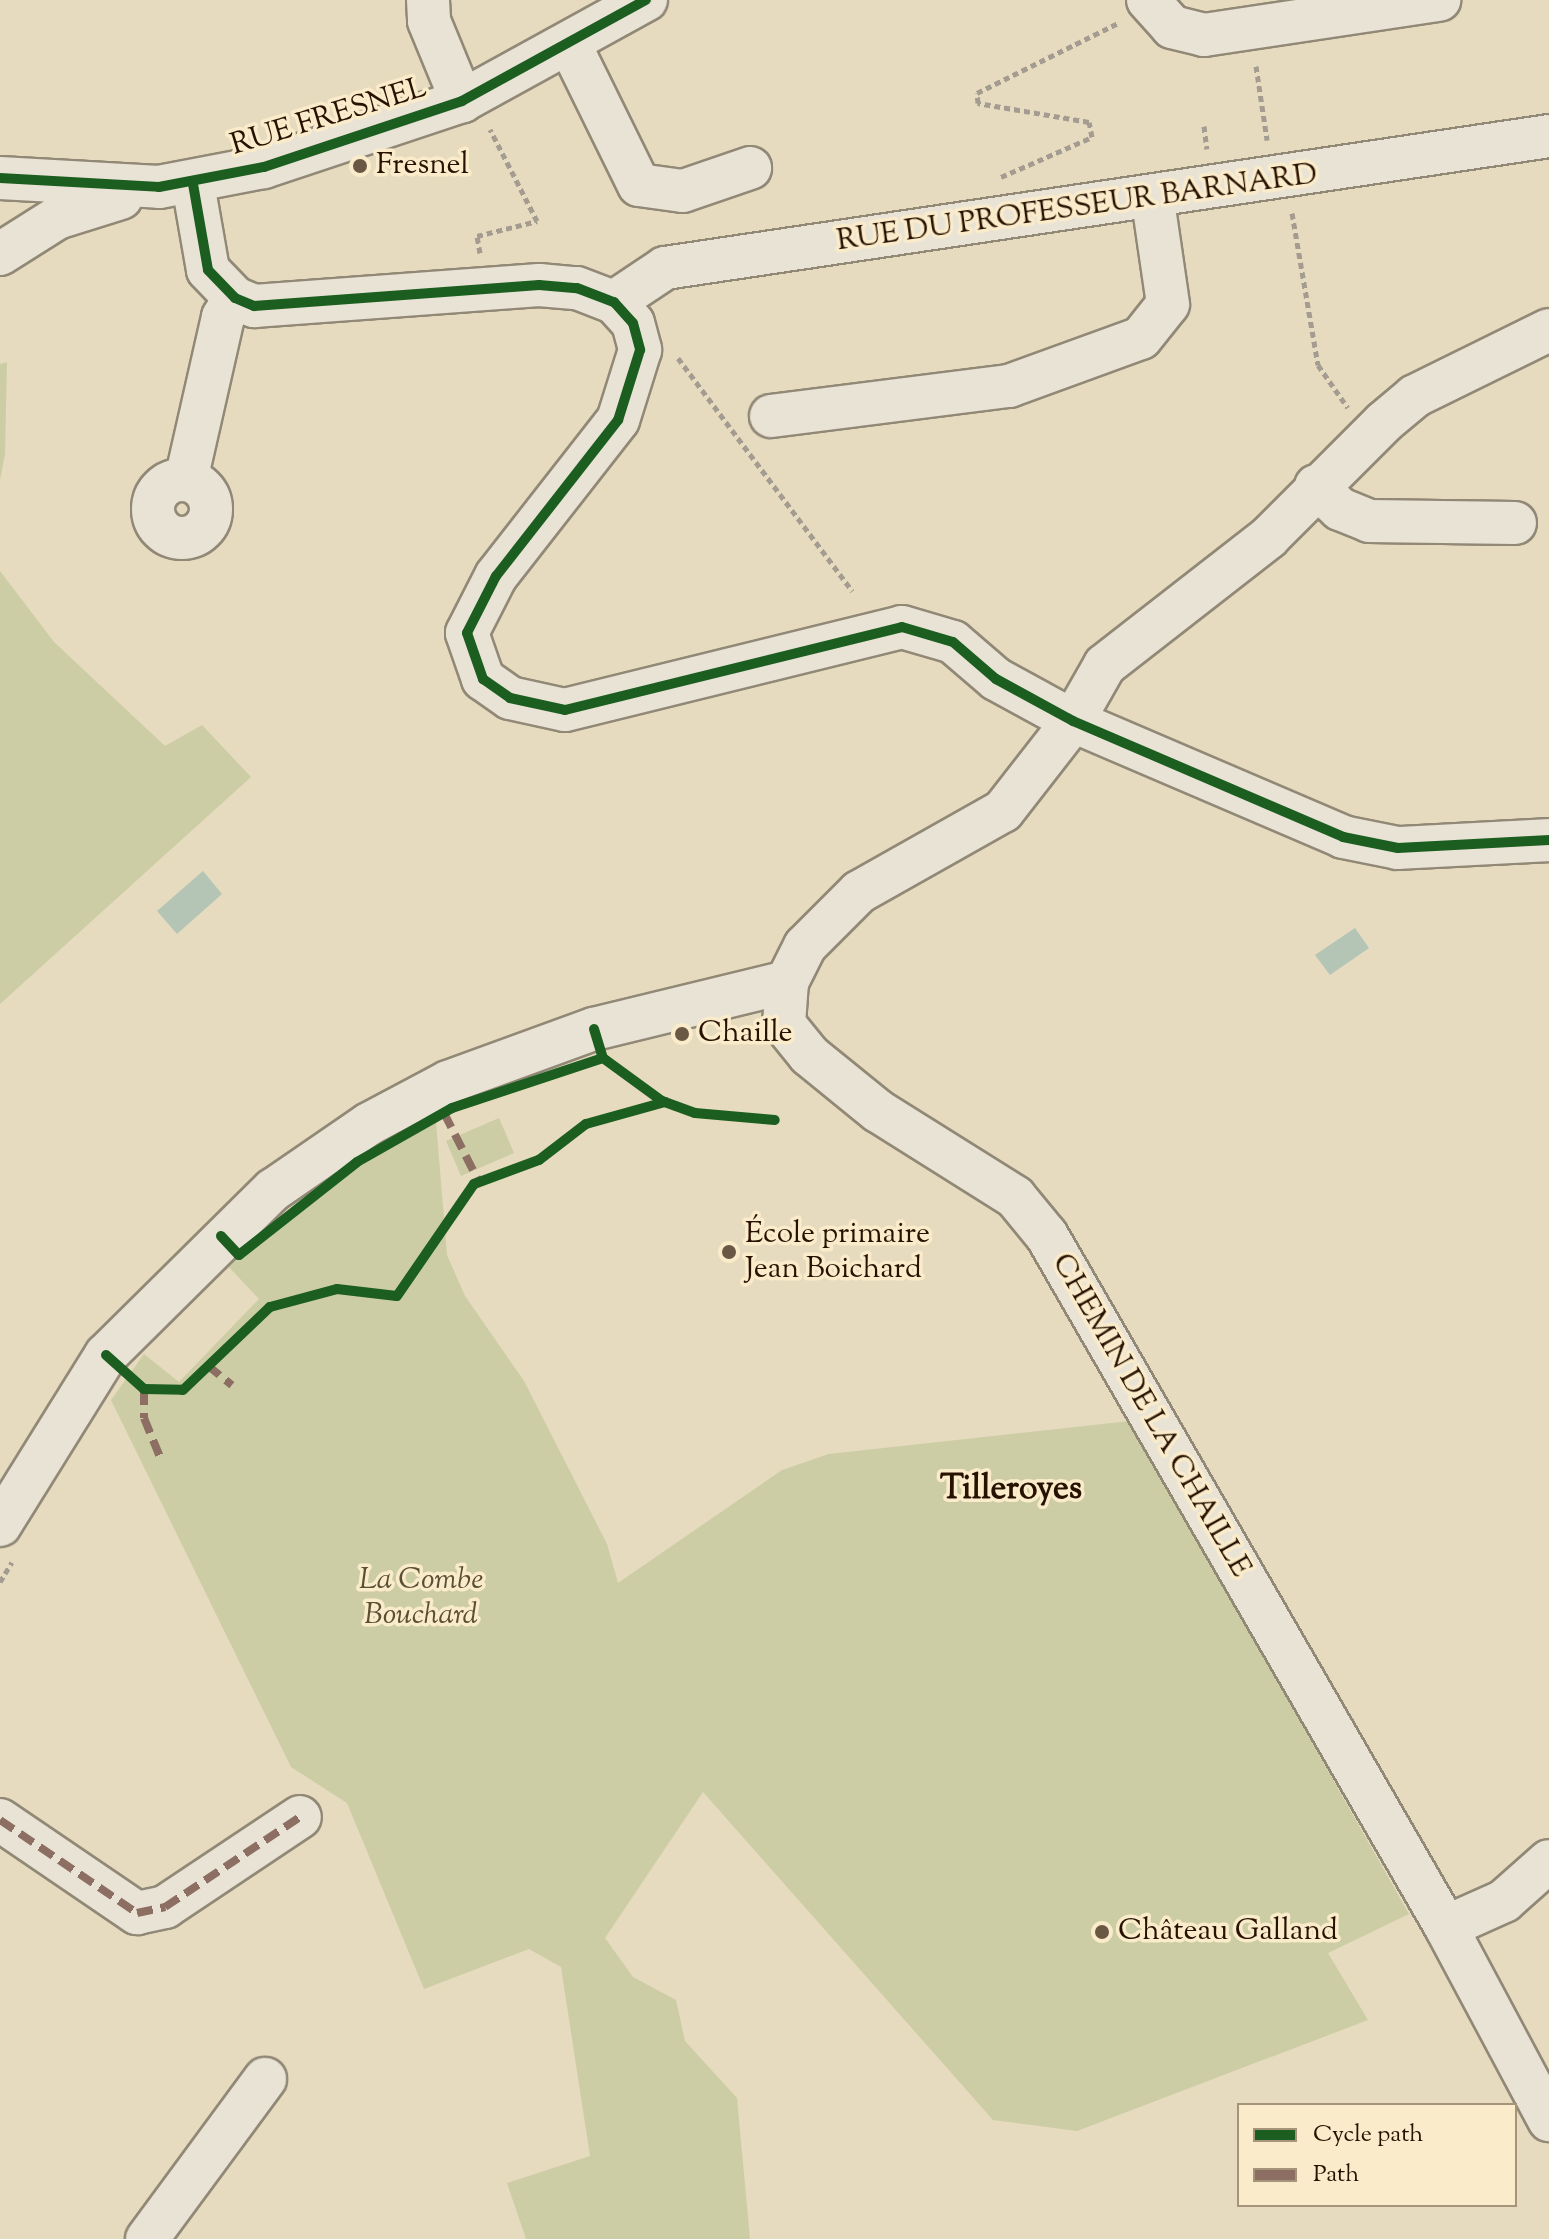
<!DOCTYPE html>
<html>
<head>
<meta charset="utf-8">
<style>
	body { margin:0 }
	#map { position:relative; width:1549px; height:2239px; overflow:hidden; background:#e6dabf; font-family:"Sorts Mill Goudy",serif }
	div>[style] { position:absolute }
	.green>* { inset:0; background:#cccda5 }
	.water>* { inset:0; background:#b4c5b5 }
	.path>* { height:5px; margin-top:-2.5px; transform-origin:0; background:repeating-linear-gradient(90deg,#a49c90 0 6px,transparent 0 10px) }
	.roads { filter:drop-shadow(2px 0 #918876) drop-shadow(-2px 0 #918876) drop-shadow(0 2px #918876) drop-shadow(0 -2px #918876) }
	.minor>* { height:42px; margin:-21px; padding:0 21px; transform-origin:21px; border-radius:21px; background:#e9e3d6 }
	.minor>.ring { margin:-21px; padding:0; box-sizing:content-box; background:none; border:42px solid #e9e3d6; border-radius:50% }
	.quiet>* { height:8px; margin-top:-4px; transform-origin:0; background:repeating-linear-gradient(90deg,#8d6e63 0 16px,transparent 0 24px) }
	.cycleway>* { height:10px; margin:-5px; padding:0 5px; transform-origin:5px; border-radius:5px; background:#1b5e20 }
	.dots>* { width:22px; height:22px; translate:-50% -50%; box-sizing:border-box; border:4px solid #faebca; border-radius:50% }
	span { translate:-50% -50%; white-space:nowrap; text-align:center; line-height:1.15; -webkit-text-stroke:7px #faebca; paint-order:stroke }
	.street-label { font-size:30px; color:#271101 }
	.poi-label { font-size:30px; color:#271101 }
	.left { translate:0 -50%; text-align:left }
	.park-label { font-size:30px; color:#594f33; font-style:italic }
	.quarter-label { font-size:34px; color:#271101; font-weight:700 }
	.legend { position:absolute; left:1237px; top:2103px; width:280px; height:104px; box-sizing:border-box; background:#faebca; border:2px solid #a6947a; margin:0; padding:10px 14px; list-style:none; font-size:24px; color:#271101 }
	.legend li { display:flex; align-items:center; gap:16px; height:40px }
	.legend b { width:40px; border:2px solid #a6947a }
</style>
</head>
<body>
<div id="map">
	<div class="green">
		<div style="clip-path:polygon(7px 362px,5px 454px,0 480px,0 364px)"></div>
		<div style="clip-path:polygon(0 571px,54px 642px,165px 746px,202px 725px,251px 777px,0 1004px)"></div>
		<div style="clip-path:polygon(435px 1110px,447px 1255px,465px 1296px,524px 1381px,607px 1544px,618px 1583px,782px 1470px,829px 1454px,1130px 1421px,1409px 1914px,1328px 1953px,1368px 2020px,1077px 2131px,993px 2120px,703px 1792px,605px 1938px,633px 1977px,676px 2000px,685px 2041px,737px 2098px,750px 2239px,526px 2239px,507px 2183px,590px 2156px,561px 1967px,529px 1949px,424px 1989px,347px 1803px,291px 1767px,111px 1400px,144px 1354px,179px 1382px,259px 1299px,225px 1263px,348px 1161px)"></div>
		<div style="clip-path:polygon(499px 1118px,514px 1153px,461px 1176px,446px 1141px)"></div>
	</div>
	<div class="water">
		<div style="clip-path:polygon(203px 871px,222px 894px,177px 934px,157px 911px)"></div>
		<div style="clip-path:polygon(1355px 928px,1369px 948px,1330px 975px,1315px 955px)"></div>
	</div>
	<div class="path">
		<div style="left:1256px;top:66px;width:75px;rotate:81.5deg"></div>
		<div style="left:1204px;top:126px;width:23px;rotate:83deg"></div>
		<div style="left:1001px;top:177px;width:99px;rotate:-23.7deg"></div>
		<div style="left:1092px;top:137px;width:15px;rotate:-101deg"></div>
		<div style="left:1089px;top:122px;width:113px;rotate:-170.3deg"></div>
		<div style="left:978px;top:103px;width:10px;rotate:-96deg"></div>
		<div style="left:977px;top:93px;width:157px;rotate:-26.4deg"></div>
		<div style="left:1292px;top:213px;width:154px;rotate:80.3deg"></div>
		<div style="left:1318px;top:365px;width:52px;rotate:55.1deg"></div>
		<div style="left:480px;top:253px;width:17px;rotate:-100deg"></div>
		<div style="left:477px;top:236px;width:62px;rotate:-14deg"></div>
		<div style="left:537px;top:221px;width:103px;rotate:-117.1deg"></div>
		<div style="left:678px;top:358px;width:291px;rotate:53.2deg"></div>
		<div style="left:0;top:1582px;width:23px;rotate:-59deg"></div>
	</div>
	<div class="roads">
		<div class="minor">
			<div style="left:428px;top:0;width:21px;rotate:87deg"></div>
			<div style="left:429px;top:21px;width:87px;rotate:67.6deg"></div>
			<div style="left:1148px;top:0;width:36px;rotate:48deg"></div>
			<div style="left:1172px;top:27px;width:33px;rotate:14deg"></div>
			<div style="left:1204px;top:35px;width:238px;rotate:-8.5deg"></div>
			<div style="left:569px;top:43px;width:158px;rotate:63.8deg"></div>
			<div style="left:639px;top:185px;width:44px;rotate:7.8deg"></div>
			<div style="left:683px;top:191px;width:71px;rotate:-18.9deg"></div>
			<div style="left:0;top:178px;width:159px;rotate:3.2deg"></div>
			<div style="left:159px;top:187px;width:107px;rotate:-10.8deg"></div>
			<div style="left:264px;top:167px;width:209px;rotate:-18.4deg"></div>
			<div style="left:462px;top:101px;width:210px;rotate:-28.8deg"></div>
			<div style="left:193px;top:184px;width:87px;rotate:80.1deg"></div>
			<div style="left:208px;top:270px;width:39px;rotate:46deg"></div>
			<div style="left:235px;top:298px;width:21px;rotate:23deg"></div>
			<div style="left:254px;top:306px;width:286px;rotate:-4.2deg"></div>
			<div style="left:539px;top:285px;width:38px;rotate:5deg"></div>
			<div style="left:577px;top:288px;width:40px;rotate:21deg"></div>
			<div style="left:614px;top:302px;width:28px;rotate:48deg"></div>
			<div style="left:633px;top:323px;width:28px;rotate:75deg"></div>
			<div style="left:640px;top:350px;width:73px;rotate:107.4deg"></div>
			<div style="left:618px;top:420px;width:198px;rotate:128deg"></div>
			<div style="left:496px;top:576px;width:64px;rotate:117deg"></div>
			<div style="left:467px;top:633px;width:49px;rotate:70.8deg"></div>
			<div style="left:483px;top:679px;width:33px;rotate:35deg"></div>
			<div style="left:510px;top:698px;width:56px;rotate:12.3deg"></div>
			<div style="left:565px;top:710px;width:347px;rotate:-13.8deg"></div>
			<div style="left:902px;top:627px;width:53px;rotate:16.4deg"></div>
			<div style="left:953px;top:642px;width:57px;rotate:40.7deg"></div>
			<div style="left:996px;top:679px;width:88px;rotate:28.6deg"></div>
			<div style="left:1073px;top:721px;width:294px;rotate:23.2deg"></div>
			<div style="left:1343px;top:837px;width:56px;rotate:11.3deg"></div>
			<div style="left:1398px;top:848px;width:151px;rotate:-3deg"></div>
			<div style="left:0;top:254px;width:67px;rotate:-32.3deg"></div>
			<div style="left:57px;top:218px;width:67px;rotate:-17.4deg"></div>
			<div style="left:614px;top:302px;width:61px;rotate:-33.7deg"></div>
			<div style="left:665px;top:268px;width:894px;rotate:-8.49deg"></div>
			<div style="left:771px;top:416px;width:240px;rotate:-7.2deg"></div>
			<div style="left:1009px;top:386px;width:140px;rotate:-20deg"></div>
			<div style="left:1141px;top:338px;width:43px;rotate:-51.5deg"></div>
			<div style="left:1168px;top:304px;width:104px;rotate:-98.3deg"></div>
			<div class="ring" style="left:153px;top:480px;width:16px;height:16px"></div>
			<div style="left:186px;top:480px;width:167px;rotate:-77.2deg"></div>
			<div style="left:223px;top:317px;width:22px;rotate:-58deg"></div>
			<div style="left:1316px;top:486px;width:33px;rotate:44deg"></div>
			<div style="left:1340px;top:509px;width:31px;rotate:22deg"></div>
			<div style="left:1369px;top:521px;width:146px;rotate:0.8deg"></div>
			<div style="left:787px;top:982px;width:42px;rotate:94.1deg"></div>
			<div style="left:784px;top:1024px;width:40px;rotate:51deg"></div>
			<div style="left:809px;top:1055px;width:89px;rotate:39.1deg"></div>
			<div style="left:878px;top:1111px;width:162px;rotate:32.1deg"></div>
			<div style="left:1015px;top:1197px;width:50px;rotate:50.6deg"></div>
			<div style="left:1047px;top:1236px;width:798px;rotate:60deg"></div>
			<div style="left:1446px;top:1927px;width:219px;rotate:61.9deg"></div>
			<div style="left:0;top:1525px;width:200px;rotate:-58.1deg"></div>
			<div style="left:106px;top:1355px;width:235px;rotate:-44.7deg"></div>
			<div style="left:273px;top:1190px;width:116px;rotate:-34.5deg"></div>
			<div style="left:369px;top:1124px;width:89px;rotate:-28deg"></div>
			<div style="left:448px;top:1082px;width:155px;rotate:-20deg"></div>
			<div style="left:594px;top:1029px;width:199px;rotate:-13.7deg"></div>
			<div style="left:787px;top:982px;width:40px;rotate:-63.4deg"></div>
			<div style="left:805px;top:946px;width:76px;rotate:-45deg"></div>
			<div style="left:859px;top:892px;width:165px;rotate:-29.4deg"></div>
			<div style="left:1003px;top:811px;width:114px;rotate:-52.1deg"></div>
			<div style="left:1073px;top:721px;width:64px;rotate:-60.3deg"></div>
			<div style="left:1105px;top:665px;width:207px;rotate:-37.9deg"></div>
			<div style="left:1268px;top:538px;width:164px;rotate:-45deg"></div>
			<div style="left:1384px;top:422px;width:40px;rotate:-40deg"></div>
			<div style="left:1415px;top:396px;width:149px;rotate:-26.2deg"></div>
			<div style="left:0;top:1820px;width:166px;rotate:34.2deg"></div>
			<div style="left:137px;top:1913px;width:29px;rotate:-12deg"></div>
			<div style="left:165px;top:1907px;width:162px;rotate:-33.7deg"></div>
			<div style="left:1446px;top:1927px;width:64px;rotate:-24.1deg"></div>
			<div style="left:1504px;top:1901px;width:60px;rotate:-41.6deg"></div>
			<div style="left:147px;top:2239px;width:199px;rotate:-53.6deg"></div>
		</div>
	</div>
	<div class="quiet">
		<div style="left:444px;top:1113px;width:77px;rotate:63.1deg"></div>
		<div style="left:207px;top:1365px;width:32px;rotate:39deg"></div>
		<div style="left:144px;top:1389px;width:29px;rotate:90deg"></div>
		<div style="left:144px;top:1418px;width:42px;rotate:67.7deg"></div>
		<div style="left:0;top:1820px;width:166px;rotate:34.2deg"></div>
		<div style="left:137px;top:1913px;width:29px;rotate:-12deg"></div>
		<div style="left:165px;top:1907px;width:162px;rotate:-33.7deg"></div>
	</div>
	<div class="cycleway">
		<div style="left:0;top:178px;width:159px;rotate:3.2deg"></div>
		<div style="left:159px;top:187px;width:107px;rotate:-10.8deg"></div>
		<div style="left:264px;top:167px;width:209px;rotate:-18.4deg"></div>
		<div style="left:462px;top:101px;width:210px;rotate:-28.8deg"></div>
		<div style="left:193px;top:184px;width:87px;rotate:80.1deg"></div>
		<div style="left:208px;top:270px;width:39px;rotate:46deg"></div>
		<div style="left:235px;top:298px;width:21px;rotate:23deg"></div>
		<div style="left:254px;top:306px;width:286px;rotate:-4.2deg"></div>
		<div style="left:539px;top:285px;width:38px;rotate:5deg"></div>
		<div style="left:577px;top:288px;width:40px;rotate:21deg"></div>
		<div style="left:614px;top:302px;width:28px;rotate:48deg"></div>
		<div style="left:633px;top:323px;width:28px;rotate:75deg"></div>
		<div style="left:640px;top:350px;width:73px;rotate:107.4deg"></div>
		<div style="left:618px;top:420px;width:198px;rotate:128deg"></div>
		<div style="left:496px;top:576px;width:64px;rotate:117deg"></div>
		<div style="left:467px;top:633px;width:49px;rotate:70.8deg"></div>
		<div style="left:483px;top:679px;width:33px;rotate:35deg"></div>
		<div style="left:510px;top:698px;width:56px;rotate:12.3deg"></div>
		<div style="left:565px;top:710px;width:347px;rotate:-13.8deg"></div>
		<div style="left:902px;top:627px;width:53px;rotate:16.4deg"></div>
		<div style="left:953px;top:642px;width:57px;rotate:40.7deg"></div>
		<div style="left:996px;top:679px;width:88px;rotate:28.6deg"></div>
		<div style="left:1073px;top:721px;width:294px;rotate:23.2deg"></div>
		<div style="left:1343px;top:837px;width:56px;rotate:11.3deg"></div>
		<div style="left:1398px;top:848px;width:151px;rotate:-3deg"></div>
		<div style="left:594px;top:1029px;width:30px;rotate:73deg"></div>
		<div style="left:603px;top:1058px;width:73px;rotate:36.1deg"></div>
		<div style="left:662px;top:1101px;width:35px;rotate:20deg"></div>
		<div style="left:695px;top:1113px;width:80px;rotate:5deg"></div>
		<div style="left:221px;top:1236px;width:26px;rotate:47deg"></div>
		<div style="left:239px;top:1255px;width:150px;rotate:-38.2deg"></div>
		<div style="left:357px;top:1162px;width:109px;rotate:-29.6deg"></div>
		<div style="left:452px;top:1108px;width:159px;rotate:-18.3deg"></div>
		<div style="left:106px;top:1355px;width:51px;rotate:41.8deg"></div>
		<div style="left:144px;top:1389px;width:39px;rotate:1deg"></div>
		<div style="left:183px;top:1390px;width:120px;rotate:-43.7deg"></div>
		<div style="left:270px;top:1307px;width:69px;rotate:-15deg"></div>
		<div style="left:337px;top:1289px;width:60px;rotate:6.7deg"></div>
		<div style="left:397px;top:1296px;width:136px;rotate:-55.5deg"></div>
		<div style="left:474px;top:1184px;width:69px;rotate:-20.3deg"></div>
		<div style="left:539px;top:1160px;width:59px;rotate:-37.5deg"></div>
		<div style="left:586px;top:1124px;width:82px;rotate:-15.6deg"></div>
	</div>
	<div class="dots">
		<div style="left:360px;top:166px;background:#6a5744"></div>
		<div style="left:682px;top:1034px;background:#6a5744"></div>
		<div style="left:729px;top:1252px;background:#6a5744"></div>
		<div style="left:1102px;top:1932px;background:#6a5744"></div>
	</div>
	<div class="street-label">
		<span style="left:329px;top:118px;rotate:-17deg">RUE FRESNEL</span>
		<span style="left:1077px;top:209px;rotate:-8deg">RUE DU PROFESSEUR BARNARD</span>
		<span style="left:1150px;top:1416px;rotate:60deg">CHEMIN DE LA CHAILLE</span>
	</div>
	<div class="poi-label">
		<span class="left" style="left:376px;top:166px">Fresnel</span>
		<span class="left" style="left:698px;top:1034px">Chaille</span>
		<span class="left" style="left:745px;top:1252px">École primaire<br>Jean Boichard</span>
		<span class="left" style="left:1118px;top:1932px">Château Galland</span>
	</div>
	<div class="park-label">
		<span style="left:421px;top:1598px">La Combe<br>Bouchard</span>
	</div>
	<div class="quarter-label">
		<span style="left:1011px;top:1490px">Tilleroyes</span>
	</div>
	<ul class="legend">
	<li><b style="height:10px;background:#1b5e20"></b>Cycle path</li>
	<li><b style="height:10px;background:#8d6e63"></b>Path</li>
	</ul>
</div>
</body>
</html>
